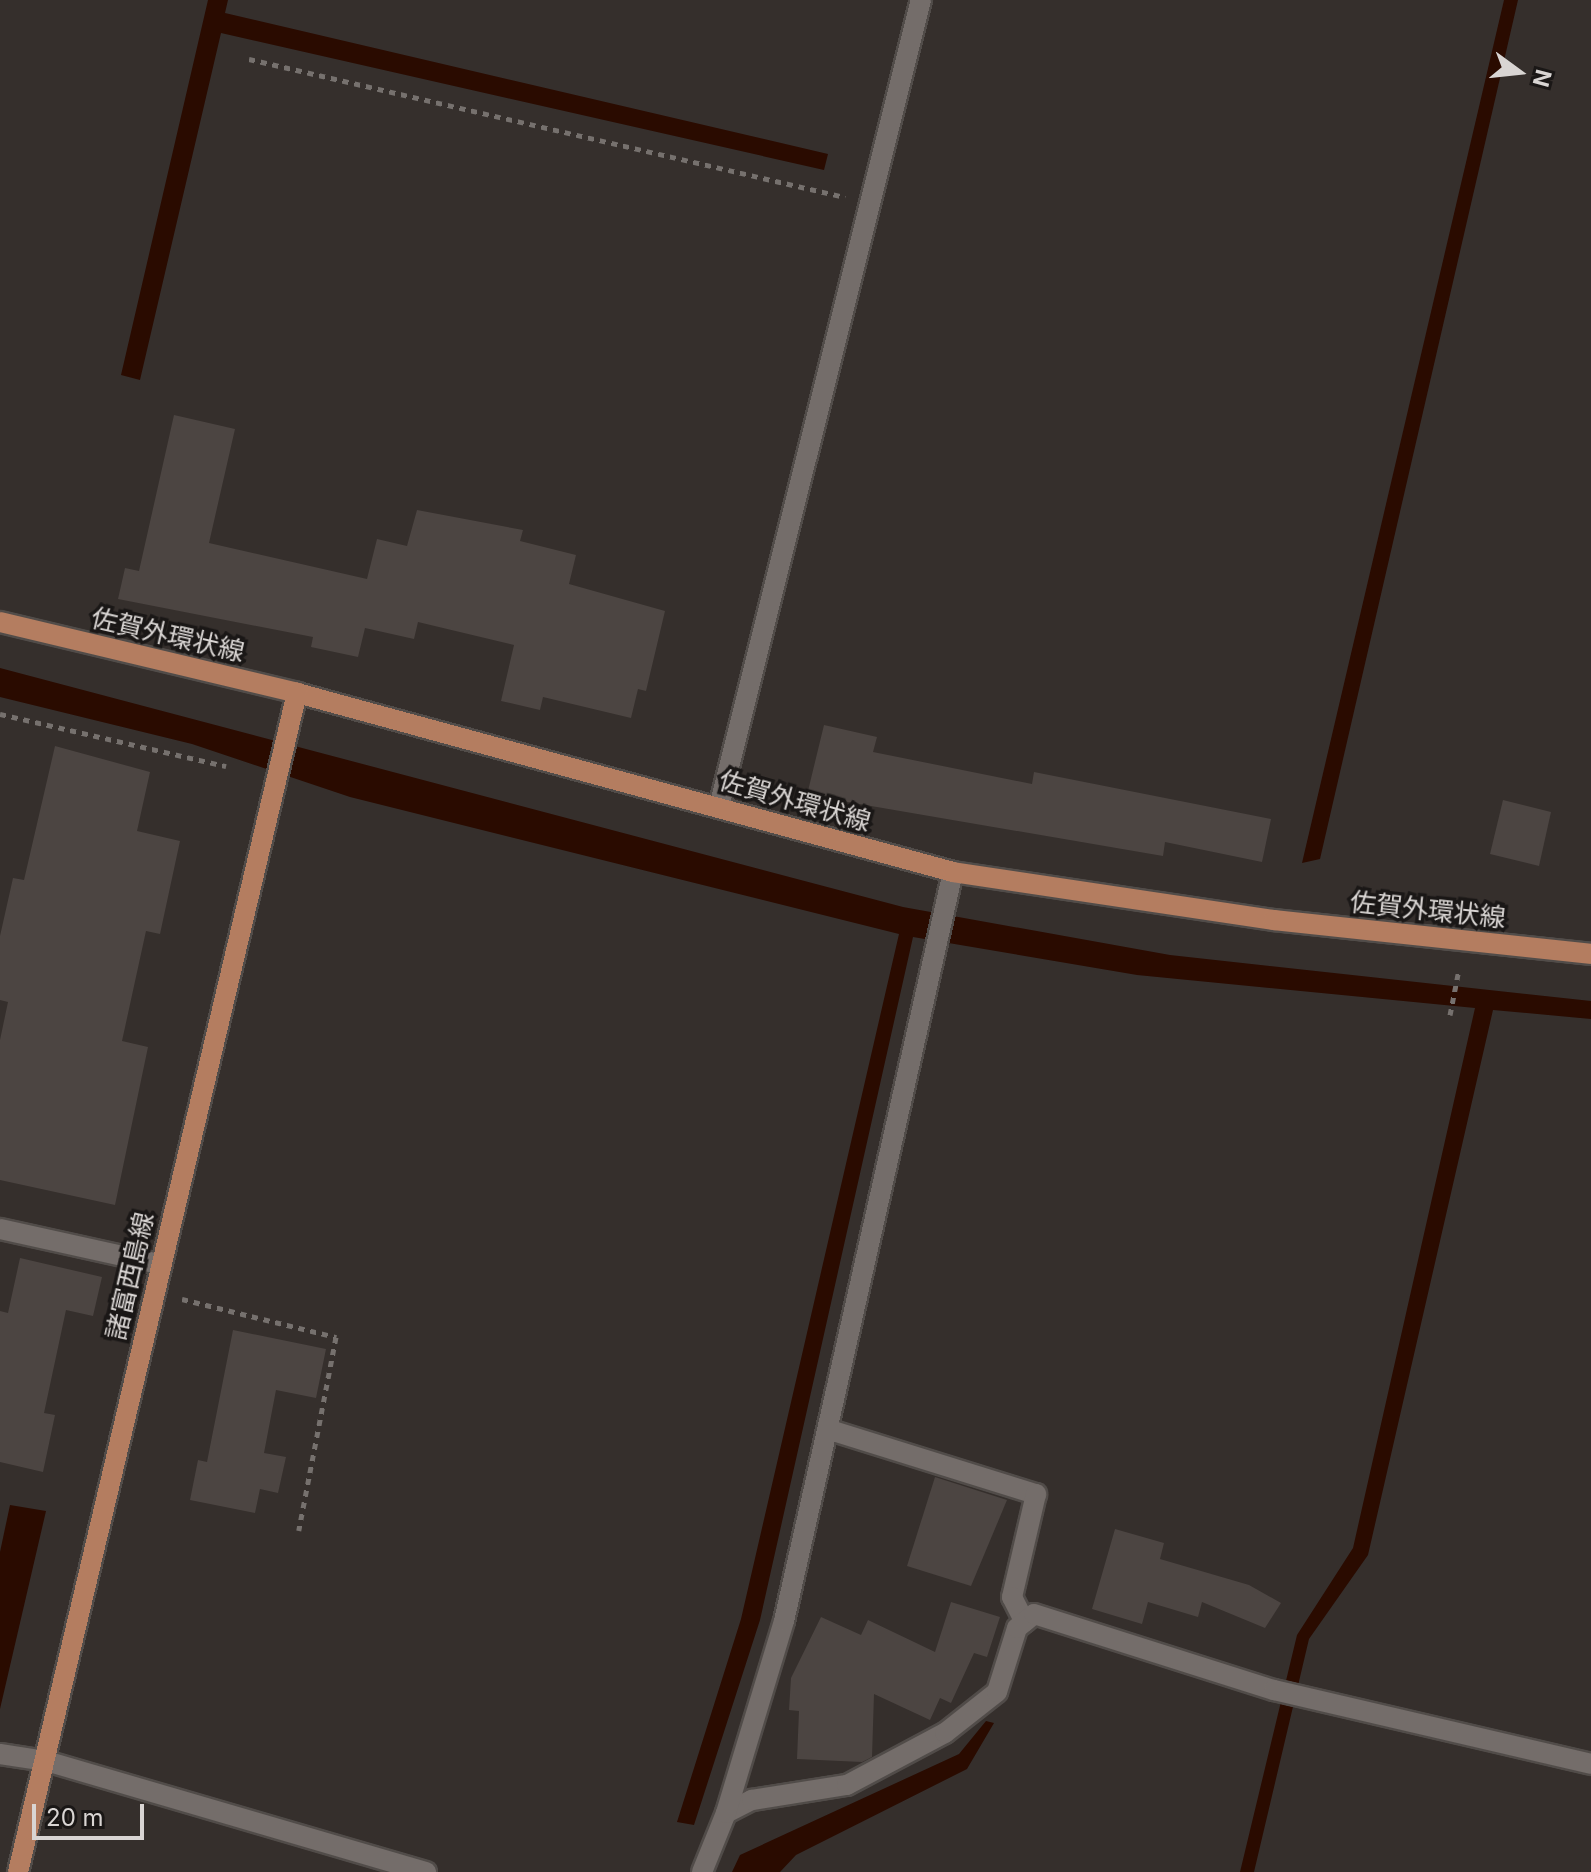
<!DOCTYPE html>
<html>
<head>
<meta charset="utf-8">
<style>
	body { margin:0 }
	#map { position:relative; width:1591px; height:1872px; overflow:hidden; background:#352f2c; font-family:Inter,"Noto Sans JP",sans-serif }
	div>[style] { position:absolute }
	.water>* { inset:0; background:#2a0b00 }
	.building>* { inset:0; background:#4c4542 }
	.path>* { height:5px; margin-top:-2.5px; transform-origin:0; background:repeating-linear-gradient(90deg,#76716e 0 6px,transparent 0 12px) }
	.roads { filter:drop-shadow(2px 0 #514c49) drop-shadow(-2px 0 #514c49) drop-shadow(0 2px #514c49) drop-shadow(0 -2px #514c49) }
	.street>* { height:20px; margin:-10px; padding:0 10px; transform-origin:10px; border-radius:10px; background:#746d6a }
	.secondary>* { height:20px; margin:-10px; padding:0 10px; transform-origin:10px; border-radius:10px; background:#746d6a }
	.primary>* { height:20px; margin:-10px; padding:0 10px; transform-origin:10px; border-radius:10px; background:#b47d60 }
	span { translate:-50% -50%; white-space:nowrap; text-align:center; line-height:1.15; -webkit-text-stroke:7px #1a1716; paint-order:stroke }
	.street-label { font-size:26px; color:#d9d5d3 }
	.north { position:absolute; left:1479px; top:32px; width:80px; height:80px; -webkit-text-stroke:6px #1a1716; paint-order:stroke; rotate:105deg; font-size:22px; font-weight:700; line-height:32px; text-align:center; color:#d9d5d3 }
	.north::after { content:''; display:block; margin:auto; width:28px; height:36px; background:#d9d5d3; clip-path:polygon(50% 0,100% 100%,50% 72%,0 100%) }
	.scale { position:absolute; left:32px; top:1804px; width:112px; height:36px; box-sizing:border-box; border:4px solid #d9d5d3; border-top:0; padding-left:10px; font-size:24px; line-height:28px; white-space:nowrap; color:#d9d5d3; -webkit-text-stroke:6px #1a1716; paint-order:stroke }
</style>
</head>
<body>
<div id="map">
	<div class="water">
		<div style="clip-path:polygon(208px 0,228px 0,225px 13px,828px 154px,824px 170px,221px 33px,140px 380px,121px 375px)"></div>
		<div style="clip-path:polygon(1504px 0,1518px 0,1320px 859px,1302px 863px)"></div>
		<div style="clip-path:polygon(0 668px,903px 907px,1170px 955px,1591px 1001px,1591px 1019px,1493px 1010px,1368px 1555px,1309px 1639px,1254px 1872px,1240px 1872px,1297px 1635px,1353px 1548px,1475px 1008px,1137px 975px,913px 937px,760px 1620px,694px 1825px,677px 1822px,741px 1619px,899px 934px,350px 797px,192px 744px,0 697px)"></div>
		<div style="clip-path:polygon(10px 1505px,46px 1511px,0 1709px,0 1552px)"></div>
		<div style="clip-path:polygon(986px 1721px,994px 1723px,967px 1769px,796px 1855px,780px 1872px,732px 1872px,740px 1855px,959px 1754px)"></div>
	</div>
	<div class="building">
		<div style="clip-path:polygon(174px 415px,235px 429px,209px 543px,367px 579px,377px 539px,407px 546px,417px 510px,523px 530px,520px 541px,576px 555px,569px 584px,665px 611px,646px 691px,638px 689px,631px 718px,543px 697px,540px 710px,501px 701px,514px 645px,418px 622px,414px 639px,365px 628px,358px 657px,311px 647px,313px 637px,118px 599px,125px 568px,139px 571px)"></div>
		<div style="clip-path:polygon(824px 725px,877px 737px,873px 752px,1032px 784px,1034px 772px,1271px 819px,1262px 862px,1165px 842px,1163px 856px,807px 795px)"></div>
		<div style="clip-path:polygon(55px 746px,150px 772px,137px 831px,180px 841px,160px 934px,146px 931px,122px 1041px,148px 1047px,115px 1205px,0 1180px,0 1040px,8px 1002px,0 1000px,0 936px,13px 878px,24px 880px)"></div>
		<div style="clip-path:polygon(1503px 800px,1551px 812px,1539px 866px,1490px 854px)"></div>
		<div style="clip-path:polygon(20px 1258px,102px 1277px,93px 1316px,66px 1310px,44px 1413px,55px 1415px,43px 1472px,0 1462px,0 1311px,8px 1313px)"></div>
		<div style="clip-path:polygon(233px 1330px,326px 1349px,316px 1398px,276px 1390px,264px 1453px,286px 1457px,278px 1493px,260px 1489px,255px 1513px,190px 1500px,198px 1460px,207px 1462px)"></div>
		<div style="clip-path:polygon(935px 1477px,1007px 1500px,971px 1586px,907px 1566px)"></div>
		<div style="clip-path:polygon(1115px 1529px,1164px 1543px,1160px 1559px,1249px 1585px,1281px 1603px,1265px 1628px,1202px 1602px,1198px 1617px,1148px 1602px,1142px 1624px,1092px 1609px)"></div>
		<div style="clip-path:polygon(951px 1602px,1000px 1617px,987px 1657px,974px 1653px,951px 1703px,940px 1698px,930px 1720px,874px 1694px,872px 1757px,862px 1762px,797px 1759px,799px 1711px,789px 1710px,791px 1678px,821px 1617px,861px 1635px,868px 1620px,935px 1652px)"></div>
	</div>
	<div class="path">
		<div style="left:249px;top:59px;width:612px;rotate:13.04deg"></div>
		<div style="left:0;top:714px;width:232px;rotate:13deg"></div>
		<div style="left:1450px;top:1015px;width:47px;rotate:-78.9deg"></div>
		<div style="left:182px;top:1299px;width:159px;rotate:13.9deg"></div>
		<div style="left:336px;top:1337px;width:197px;rotate:100.9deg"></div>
	</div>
	<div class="roads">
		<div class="street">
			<div style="left:0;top:1229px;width:163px;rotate:12.4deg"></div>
			<div style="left:830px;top:1430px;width:216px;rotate:17.3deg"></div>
			<div style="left:1036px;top:1494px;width:106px;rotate:103.1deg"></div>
			<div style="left:1012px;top:1597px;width:28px;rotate:63deg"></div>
			<div style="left:0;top:1754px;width:47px;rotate:8.7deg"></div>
			<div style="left:46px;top:1761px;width:396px;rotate:16.3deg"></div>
			<div style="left:726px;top:1813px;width:29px;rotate:-27deg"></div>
			<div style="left:752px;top:1800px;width:96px;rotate:-9deg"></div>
			<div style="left:847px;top:1785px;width:111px;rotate:-28deg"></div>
			<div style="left:945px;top:1733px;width:66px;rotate:-38.3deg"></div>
			<div style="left:997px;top:1692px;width:67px;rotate:-72.6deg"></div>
			<div style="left:1017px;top:1628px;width:22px;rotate:-39deg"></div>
			<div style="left:1034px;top:1614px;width:252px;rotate:17.6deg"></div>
			<div style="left:1274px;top:1690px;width:326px;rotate:13.1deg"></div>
			<div style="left:702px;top:1872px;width:64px;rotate:-67.9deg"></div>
			<div style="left:726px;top:1813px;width:201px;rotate:-73.2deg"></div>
			<div style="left:784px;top:1621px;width:768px;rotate:-77.29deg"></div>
		</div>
		<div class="secondary">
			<div style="left:719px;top:807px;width:832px;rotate:-75.95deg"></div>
		</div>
		<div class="primary">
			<div style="left:0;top:622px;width:305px;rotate:13.4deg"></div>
			<div style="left:297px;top:693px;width:680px;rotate:15.26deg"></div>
			<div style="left:953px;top:872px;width:325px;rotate:8.5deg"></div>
			<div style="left:1274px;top:920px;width:319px;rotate:6.1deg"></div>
			<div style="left:18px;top:1872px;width:1212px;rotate:-76.69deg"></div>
		</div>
	</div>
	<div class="street-label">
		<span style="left:168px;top:635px;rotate:13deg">佐賀外環状線</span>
		<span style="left:795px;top:801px;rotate:16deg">佐賀外環状線</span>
		<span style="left:1428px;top:910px;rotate:6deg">佐賀外環状線</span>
		<span style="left:130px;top:1276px;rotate:-77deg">諸富西島線</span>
	</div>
	<div class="north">N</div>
	<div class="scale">20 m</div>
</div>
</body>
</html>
